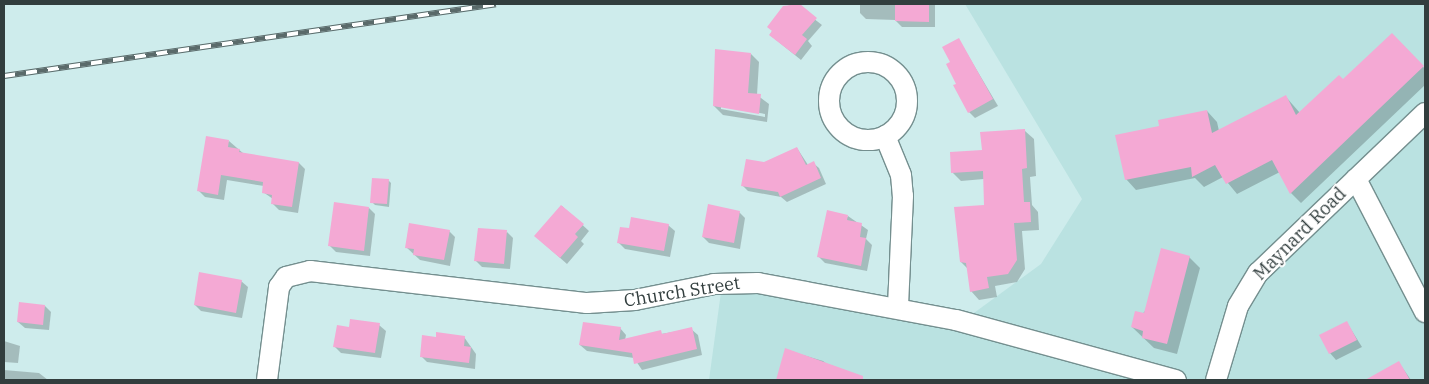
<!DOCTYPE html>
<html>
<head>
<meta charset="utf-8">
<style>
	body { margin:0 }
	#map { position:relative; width:1429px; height:384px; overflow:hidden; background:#ceecec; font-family:"IBM Plex Serif",serif }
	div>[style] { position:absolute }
	.built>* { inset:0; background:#bae2e1 }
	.shadow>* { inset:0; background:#0003 }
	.building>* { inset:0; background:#f4a9d4 }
	.roads { filter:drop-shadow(1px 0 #748f8f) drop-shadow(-1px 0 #748f8f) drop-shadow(0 1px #748f8f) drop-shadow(0 -1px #748f8f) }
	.street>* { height:20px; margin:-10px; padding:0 10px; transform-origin:10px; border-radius:10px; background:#fff }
	.street>.ring { margin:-10px; padding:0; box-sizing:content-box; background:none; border:20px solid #fff; border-radius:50% }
	.rail>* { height:5.5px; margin-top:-2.75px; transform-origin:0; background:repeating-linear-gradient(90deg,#fff 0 11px,#5a6a6a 0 22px); box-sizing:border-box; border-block:1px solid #5a6a6a }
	span { translate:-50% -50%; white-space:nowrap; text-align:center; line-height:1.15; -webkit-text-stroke:4px #fff; paint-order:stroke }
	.street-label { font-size:18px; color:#323e3e }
	.frame { position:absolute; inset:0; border:5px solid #323e3e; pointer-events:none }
</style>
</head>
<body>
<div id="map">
	<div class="built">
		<div style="clip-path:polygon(965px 4px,1425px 4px,1425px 380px,709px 380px,721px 292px,757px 292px,952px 329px,1041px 264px,1082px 199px)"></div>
	</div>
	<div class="shadow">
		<div style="clip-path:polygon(795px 4px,822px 25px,808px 41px,812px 46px,801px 60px,770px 35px,784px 7px)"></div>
		<div style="clip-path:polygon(860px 4px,935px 4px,935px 27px,902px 27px,895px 20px,866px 19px,860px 13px)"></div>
		<div style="clip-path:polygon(959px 40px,998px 106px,975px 118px,969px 112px,952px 62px)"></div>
		<div style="clip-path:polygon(1403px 45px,1425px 69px,1425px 85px,1301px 203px,1291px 193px,1280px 172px,1237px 194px,1223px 177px,1204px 187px,1195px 178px,1136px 190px,1126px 179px,1161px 127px,1207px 111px,1217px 122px,1219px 131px,1286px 97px,1300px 113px,1343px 81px)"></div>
		<div style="clip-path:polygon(evenodd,751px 54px,759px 62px,757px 95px,769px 104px,767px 122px,723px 115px,714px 106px,751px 54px,721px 106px,765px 114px,765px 117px,721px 109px,721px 106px)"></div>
		<div style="clip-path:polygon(1025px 131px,1034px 139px,1036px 176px,1030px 177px,1032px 205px,1038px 212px,1039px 230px,1022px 231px,1025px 269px,1017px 282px,995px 286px,997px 297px,979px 300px,971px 291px,968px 269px,961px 262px,986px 206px,984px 179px,961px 181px,952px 172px,983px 151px)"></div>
		<div style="clip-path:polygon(229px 141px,244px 154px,299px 163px,305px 169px,298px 213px,279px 210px,272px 203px,273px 199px,263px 192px,264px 186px,227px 180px,224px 200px,205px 197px,199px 191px)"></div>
		<div style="clip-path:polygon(797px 148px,808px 165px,813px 163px,819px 168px,826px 184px,787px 202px,781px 197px,748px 191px,743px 186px,764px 164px)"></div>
		<div style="clip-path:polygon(388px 180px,391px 183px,389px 207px,375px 205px,372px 202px)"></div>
		<div style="clip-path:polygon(562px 206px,589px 231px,581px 241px,584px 244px,567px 264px,542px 242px)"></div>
		<div style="clip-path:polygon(369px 208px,375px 214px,370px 256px,336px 252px,330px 246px)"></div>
		<div style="clip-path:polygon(739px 212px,745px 218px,740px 249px,709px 243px,703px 237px)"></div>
		<div style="clip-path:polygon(848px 216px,868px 230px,866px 239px,872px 245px,867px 271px,825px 263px,819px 257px)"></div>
		<div style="clip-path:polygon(668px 225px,675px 231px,670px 257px,625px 249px,619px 243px,630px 230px)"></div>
		<div style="clip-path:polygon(449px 231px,455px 237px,450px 266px,420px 260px,406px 247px)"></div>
		<div style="clip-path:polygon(507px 232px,513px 238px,510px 269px,482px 267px,476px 261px)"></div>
		<div style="clip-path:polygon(1189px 257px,1200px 268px,1177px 354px,1154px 348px,1132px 327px)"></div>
		<div style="clip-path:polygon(241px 281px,248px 287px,242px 318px,201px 311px,195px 305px)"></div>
		<div style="clip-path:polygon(45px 306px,51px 312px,49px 330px,25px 328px,18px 322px)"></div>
		<div style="clip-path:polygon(1347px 323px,1362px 347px,1336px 360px,1330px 353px)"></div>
		<div style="clip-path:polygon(379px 325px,386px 331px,381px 358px,341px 353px,335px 347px,350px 328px)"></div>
		<div style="clip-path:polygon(620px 328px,626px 335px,625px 340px,691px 329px,698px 335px,702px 355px,642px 370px,634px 358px,587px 351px,580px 345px)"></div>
		<div style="clip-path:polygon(464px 337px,476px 354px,475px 369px,427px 362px,421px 356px,437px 338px)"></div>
		<div style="clip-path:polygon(4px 341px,20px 346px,18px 363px,4px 362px)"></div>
		<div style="clip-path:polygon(786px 350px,823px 361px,847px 380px,777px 380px)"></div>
		<div style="clip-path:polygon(1399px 363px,1411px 380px,1377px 380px,1375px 376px)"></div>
		<div style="clip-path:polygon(4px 370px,39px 373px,48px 380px,4px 380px)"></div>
	</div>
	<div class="building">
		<div style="clip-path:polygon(800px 4px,817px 18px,802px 35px,807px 39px,795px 55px,769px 35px,772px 31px,767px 27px,783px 6px)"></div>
		<div style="clip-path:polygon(895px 4px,929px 4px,929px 22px,895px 21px)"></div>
		<div style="clip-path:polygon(1392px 33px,1424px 66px,1290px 194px,1272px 160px,1226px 184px,1215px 165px,1192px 177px,1191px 167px,1125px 180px,1115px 135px,1159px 126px,1158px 120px,1207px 110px,1212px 133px,1286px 95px,1296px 115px,1339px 75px,1343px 79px)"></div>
		<div style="clip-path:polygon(959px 38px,993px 99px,968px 113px,953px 85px,956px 84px,946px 64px,950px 62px,942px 47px)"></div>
		<div style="clip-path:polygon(715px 49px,751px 53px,748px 93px,761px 94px,759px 114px,713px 106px)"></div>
		<div style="clip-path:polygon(1025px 129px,1027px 168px,1022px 169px,1024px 202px,1030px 202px,1031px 222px,1014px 223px,1017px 260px,1008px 274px,987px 277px,989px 288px,970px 292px,966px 263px,960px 262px,954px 207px,984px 205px,983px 171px,951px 173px,950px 152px,982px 150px,980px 132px)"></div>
		<div style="clip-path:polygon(206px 136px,229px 140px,228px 147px,240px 149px,239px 152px,299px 162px,292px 207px,271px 204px,272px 195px,262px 193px,263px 182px,221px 175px,218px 195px,197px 191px)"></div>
		<div style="clip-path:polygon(797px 147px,806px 165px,814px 161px,821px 178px,780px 197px,778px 192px,741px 186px,746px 159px,764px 162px)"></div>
		<div style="clip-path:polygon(372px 178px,389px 179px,387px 204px,370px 203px)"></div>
		<div style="clip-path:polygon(334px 202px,369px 207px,364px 251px,328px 246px)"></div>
		<div style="clip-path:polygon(708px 204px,740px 211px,734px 243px,702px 237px)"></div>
		<div style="clip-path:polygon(561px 205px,584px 224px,575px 234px,578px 237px,560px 258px,534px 236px)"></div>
		<div style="clip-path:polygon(827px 210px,848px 215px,847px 220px,862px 223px,860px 237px,866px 238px,861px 266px,817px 257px)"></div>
		<div style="clip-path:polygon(631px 217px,669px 224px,664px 251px,617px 243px,620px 227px,629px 228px)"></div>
		<div style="clip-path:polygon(409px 223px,450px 230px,444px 260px,413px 255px,414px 249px,405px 248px)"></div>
		<div style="clip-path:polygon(478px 228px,507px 230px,504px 264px,474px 261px)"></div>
		<div style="clip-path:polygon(1161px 248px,1190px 256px,1167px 344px,1142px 338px,1143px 331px,1131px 327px,1135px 311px,1144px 313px)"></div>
		<div style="clip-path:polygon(199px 272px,242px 280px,236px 313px,194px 305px)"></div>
		<div style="clip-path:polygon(19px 302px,45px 305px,43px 325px,17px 322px)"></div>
		<div style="clip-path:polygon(350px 319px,380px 323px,375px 353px,333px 347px,337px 325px,349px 327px)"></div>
		<div style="clip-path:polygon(1347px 321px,1357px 340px,1329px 354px,1319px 335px)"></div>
		<div style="clip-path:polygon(583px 322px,621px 327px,619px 340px,661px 330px,662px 334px,692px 327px,697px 349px,634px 364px,632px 353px,579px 345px)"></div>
		<div style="clip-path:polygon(436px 332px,465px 336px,464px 346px,471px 347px,469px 363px,420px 357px,422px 335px,436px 337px)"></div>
		<div style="clip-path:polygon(785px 348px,863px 376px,863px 380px,776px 380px)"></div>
		<div style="clip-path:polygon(1399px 361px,1410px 380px,1365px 380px)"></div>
	</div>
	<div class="roads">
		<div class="street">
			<div class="ring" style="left:829px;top:62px;width:58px;height:58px"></div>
			<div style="left:885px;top:136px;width:42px;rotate:67.7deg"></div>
			<div style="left:901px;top:175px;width:21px;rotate:85deg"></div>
			<div style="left:903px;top:196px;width:112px;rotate:92.6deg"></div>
			<div style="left:1356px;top:179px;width:150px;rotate:62.6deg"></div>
			<div style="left:267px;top:380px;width:94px;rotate:-82.6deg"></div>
			<div style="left:279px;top:287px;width:12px;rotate:-55deg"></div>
			<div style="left:286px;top:277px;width:25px;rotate:-14deg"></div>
			<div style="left:310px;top:271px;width:279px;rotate:6.6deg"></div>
			<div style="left:587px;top:303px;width:48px;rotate:-3.6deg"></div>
			<div style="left:635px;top:300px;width:81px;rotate:-11.4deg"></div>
			<div style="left:714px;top:284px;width:44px;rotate:-1.3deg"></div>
			<div style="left:758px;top:283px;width:201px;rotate:10.6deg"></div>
			<div style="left:956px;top:320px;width:228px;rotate:15.3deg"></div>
			<div style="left:1216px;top:380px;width:77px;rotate:-73.4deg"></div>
			<div style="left:1238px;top:306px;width:39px;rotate:-59deg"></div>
			<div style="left:1258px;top:273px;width:231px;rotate:-43.8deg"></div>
		</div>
	</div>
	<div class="rail">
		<div style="left:4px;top:76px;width:497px;rotate:-8.3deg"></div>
	</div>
	<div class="street-label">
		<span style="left:1300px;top:234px;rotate:-45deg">Maynard Road</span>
		<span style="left:682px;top:292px;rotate:-9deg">Church Street</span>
	</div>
	<div class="frame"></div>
</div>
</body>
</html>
